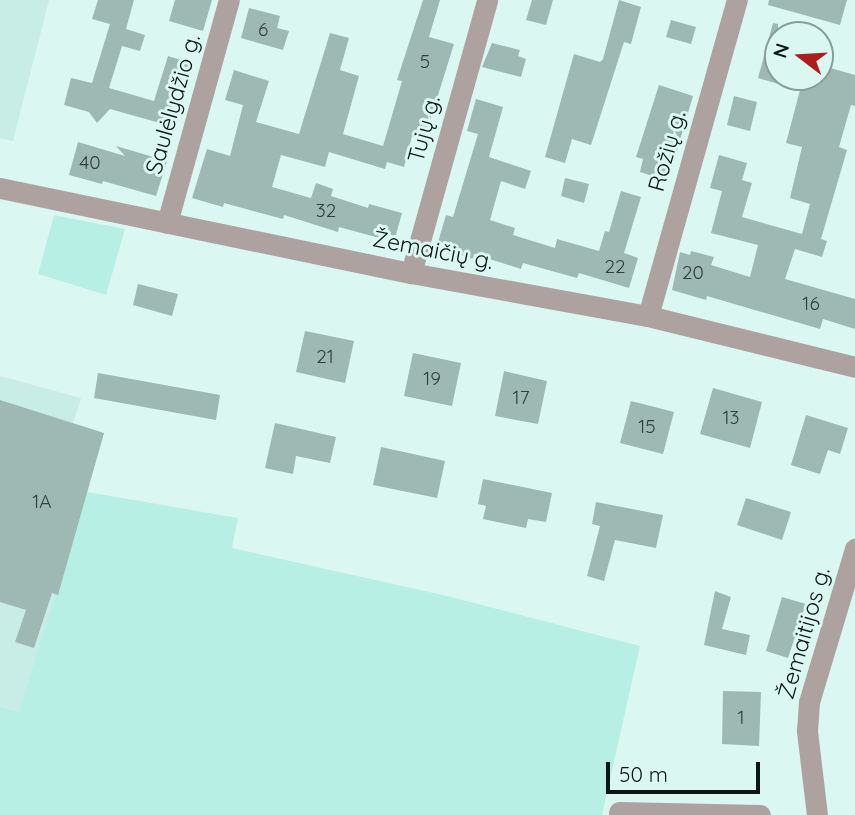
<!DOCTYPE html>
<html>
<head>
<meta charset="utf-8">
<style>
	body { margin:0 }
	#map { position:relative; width:855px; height:815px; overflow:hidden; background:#dbf7f2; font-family:Quicksand,sans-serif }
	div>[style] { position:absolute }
	.built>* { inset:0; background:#c8ede6 }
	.green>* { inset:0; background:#b8efe5 }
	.building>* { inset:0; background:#9eb9b3 }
	.minor>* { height:21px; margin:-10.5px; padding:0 10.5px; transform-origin:10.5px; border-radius:10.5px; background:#ada2a0 }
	span { translate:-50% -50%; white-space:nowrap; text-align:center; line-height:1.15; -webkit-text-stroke:6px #dbf7f2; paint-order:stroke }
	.number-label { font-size:19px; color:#303f3c }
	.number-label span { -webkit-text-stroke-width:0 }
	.street-label { font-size:23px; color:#0c1614 }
	.north { position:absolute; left:764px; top:21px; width:70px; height:70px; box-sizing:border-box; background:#dbf7f2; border:2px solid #889d99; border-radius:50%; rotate:287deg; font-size:19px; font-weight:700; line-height:28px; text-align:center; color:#0c1614 }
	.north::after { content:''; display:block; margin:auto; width:24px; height:32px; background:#ae1d1c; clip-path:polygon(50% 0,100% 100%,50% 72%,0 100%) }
	.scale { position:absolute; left:606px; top:762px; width:154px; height:32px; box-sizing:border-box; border:4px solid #0c1614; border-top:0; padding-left:9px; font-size:21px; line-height:24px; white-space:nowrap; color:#0c1614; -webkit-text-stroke:5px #dbf7f2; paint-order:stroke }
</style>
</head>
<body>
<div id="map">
	<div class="built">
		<div style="clip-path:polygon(0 0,49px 0,13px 141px,0 138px)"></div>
		<div style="clip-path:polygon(0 376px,81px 398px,73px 423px,104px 433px,58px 595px,19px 712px,0 706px)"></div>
	</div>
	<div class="green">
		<div style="clip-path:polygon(54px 215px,125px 229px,106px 295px,38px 274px)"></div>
		<div style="clip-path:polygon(87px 492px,238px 518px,232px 548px,447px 596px,640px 646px,602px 815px,0 815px,0 706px,19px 712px)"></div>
	</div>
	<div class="building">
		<div style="clip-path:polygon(98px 0,134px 0,126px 29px,145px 35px,140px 51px,122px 46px,109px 88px,154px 101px,168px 56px,194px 64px,185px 94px,177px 92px,167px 125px,110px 109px,97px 123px,89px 112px,64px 105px,71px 78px,92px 83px,110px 24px,92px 19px)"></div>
		<div style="clip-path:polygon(175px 0,212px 0,203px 31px,169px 21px)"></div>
		<div style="clip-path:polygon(423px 0,440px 0,429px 37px,454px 44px,424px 140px,412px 136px,404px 167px,387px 162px,385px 169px,329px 152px,325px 167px,281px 155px,272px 187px,311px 198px,316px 183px,333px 189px,331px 196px,368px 208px,369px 204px,402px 213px,394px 242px,339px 227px,338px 232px,284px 215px,283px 219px,224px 203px,223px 207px,192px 198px,207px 149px,230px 156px,243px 105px,225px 100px,234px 70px,269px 81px,256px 122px,299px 134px,330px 33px,349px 38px,340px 70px,359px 76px,343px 134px,383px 146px,402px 81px,397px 80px)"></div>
		<div style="clip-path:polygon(532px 0,553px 0,546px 25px,526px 20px)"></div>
		<div style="clip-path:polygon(619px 0,641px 7px,631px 44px,624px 42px,591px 145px,572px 139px,565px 163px,545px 157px,574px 54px,600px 62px,603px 59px)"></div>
		<div style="clip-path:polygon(769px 0,847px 0,840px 25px,768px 5px)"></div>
		<div style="clip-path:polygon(249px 8px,280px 16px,277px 28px,289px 31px,283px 50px,241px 38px)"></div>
		<div style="clip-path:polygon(671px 20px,696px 27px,691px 44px,666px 37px)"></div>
		<div style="clip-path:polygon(773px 23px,778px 24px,778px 77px,820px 77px,820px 65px,855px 75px,855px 106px,851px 105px,839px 147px,847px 150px,821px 239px,827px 241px,822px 257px,795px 249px,785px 279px,855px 299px,855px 329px,823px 319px,820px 329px,707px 296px,706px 300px,672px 290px,680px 252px,690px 255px,691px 251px,714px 257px,711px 265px,750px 277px,758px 245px,711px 233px,722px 191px,710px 188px,719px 155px,747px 163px,742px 180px,752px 183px,742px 217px,802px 234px,810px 204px,790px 198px,802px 147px,786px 143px,800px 90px,758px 78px)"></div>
		<div style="clip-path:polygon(492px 43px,520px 50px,518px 56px,526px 59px,521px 77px,482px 67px)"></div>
		<div style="clip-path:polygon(659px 85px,693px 96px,668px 181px,640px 172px,643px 159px,636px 157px)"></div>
		<div style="clip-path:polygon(734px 96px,757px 102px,750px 131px,727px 125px)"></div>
		<div style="clip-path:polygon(476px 99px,503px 107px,489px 157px,531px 171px,525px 189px,501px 181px,490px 220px,515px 228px,513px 235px,555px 248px,557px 239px,599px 251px,605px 231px,609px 232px,621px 191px,641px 197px,624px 253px,638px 258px,629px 288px,579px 273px,577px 278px,523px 263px,521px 269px,474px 254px,473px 259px,436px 249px,446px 215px,453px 217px,478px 134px,467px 131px)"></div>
		<div style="clip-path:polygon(78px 142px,125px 156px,116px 146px,167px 161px,156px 196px,103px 181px,102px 184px,69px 175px)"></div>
		<div style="clip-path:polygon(565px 178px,589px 184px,584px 203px,561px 196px)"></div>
		<div style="clip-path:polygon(138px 284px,178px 294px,172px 316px,133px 305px)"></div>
		<div style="clip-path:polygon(305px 331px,354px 341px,345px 383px,296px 372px)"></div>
		<div style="clip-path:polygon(413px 353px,461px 363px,452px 406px,404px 396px)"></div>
		<div style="clip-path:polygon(504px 371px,547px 381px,538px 424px,495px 416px)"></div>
		<div style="clip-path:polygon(98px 373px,220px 395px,216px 420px,94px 398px)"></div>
		<div style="clip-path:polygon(713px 388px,762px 402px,750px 448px,700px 434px)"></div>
		<div style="clip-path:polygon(0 400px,104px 433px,58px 595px,52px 593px,34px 648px,15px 642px,26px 610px,0 602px)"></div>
		<div style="clip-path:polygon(631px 401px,674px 412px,663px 454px,620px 443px)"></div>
		<div style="clip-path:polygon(806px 415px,848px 428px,840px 454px,828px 450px,820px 474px,791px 465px)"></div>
		<div style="clip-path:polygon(275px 423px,336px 437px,330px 463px,296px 456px,293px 474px,265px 468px)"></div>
		<div style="clip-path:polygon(381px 447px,445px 461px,437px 498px,373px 485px)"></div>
		<div style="clip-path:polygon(483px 479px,552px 493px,546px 522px,528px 519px,526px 528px,483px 519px,486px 506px,478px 504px)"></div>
		<div style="clip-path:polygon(746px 498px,791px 512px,782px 540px,737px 525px)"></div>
		<div style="clip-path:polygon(596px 502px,663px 515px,656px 548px,615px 540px,604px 581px,587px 576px,600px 526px,592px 524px)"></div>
		<div style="clip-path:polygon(715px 591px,731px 597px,722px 629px,750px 635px,746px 655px,704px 645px)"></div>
		<div style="clip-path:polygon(782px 597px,806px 604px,788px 658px,766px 651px)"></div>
		<div style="clip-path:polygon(723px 691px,761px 692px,759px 746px,722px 744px)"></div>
	</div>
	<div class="minor">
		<div style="left:0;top:188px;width:420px;rotate:11.7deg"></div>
		<div style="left:411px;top:273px;width:241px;rotate:10.3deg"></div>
		<div style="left:648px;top:316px;width:213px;rotate:13.8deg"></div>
		<div style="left:167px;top:223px;width:231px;rotate:-74.5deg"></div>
		<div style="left:411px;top:273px;width:283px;rotate:-74.4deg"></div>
		<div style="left:648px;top:316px;width:328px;rotate:-74.3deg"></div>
		<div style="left:619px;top:812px;width:141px;rotate:1.2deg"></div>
		<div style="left:817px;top:815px;width:85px;rotate:-96.8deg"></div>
		<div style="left:807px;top:731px;width:29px;rotate:-86deg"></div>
		<div style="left:809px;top:702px;width:160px;rotate:-73.3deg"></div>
	</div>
	<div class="number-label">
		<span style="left:263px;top:30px">6</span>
		<span style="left:425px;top:62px">5</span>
		<span style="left:90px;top:163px">40</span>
		<span style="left:326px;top:211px">32</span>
		<span style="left:615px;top:267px">22</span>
		<span style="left:693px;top:273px">20</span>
		<span style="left:811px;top:304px">16</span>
		<span style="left:325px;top:357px">21</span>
		<span style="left:432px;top:379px">19</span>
		<span style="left:521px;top:398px">17</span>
		<span style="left:731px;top:418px">13</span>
		<span style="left:647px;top:427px">15</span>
		<span style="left:42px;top:502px">1A</span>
		<span style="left:741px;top:718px">1</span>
	</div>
	<div class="street-label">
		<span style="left:173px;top:104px;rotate:-74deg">Saulėlydžio g.</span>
		<span style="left:424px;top:129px;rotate:-75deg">Tujų g.</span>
		<span style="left:667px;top:151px;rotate:-74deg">Rožių g.</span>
		<span style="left:433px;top:250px;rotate:11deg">Žemaičių g.</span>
		<span style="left:804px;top:633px;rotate:-74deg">Žemaitijos g.</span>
	</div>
	<div class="north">N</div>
	<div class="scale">50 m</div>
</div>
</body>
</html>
